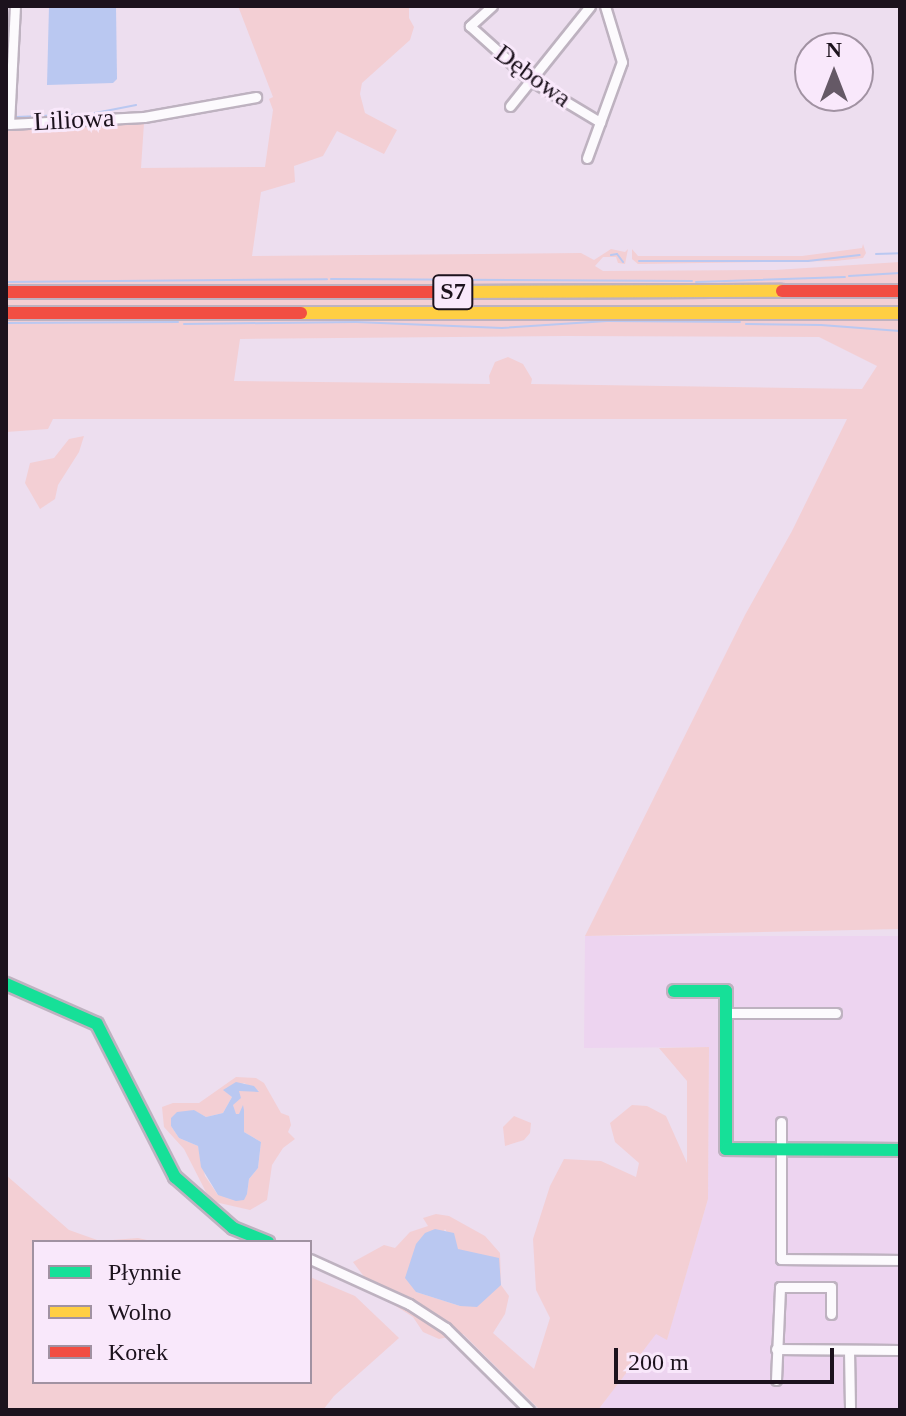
<!DOCTYPE html>
<html>
<head>
<meta charset="utf-8">
<style>
	body { margin:0 }
	#map { position:relative; width:906px; height:1416px; overflow:hidden; background:#eddeef; font-family:"Times New Roman",serif }
	div>[style] { position:absolute }
	.built>* { inset:0; background:#edd4f0 }
	.green>* { inset:0; background:#f3cfd4 }
	.water>* { inset:0; background:#bac8f1 }
	.stream>* { height:2px; margin:-1px; padding:0 1px; transform-origin:1px; border-radius:1px; background:#bac8f1 }
	.roads { filter:drop-shadow(2px 0 #beb2c0) drop-shadow(-2px 0 #beb2c0) drop-shadow(0 2px #beb2c0) drop-shadow(0 -2px #beb2c0) }
	.street>* { height:9px; margin:-4.5px; padding:0 4.5px; transform-origin:4.5px; border-radius:4.5px; background:#fcfafd }
	.fast>* { height:12px; margin:-6px; padding:0 6px; transform-origin:6px; border-radius:6px; background:#16e098 }
	.slow>* { height:12px; margin:-6px; padding:0 6px; transform-origin:6px; border-radius:6px; background:#ffcf43 }
	.jam>* { height:12px; margin:-6px; padding:0 6px; transform-origin:6px; border-radius:6px; background:#f24e42 }
	span { translate:-50% -50%; white-space:nowrap; text-align:center; line-height:1.15; -webkit-text-stroke:6px #f9e8fb; paint-order:stroke }
	.shield-label span { padding:2px 6px; background:#f9e8fb; border:2px solid; border-radius:6px; -webkit-text-stroke-width:0 }
	.shield-label { font-size:24px; color:#1c121d; font-weight:700 }
	.street-label { font-size:26px; color:#1c121d }
	.frame { position:absolute; inset:0; border:8px solid #1c121d; pointer-events:none }
	.legend { position:absolute; left:32px; top:1240px; width:280px; height:144px; box-sizing:border-box; background:#f9e8fb; border:2px solid #a192a2; margin:0; padding:10px 14px; list-style:none; font-size:24px; color:#1c121d }
	.legend li { display:flex; align-items:center; gap:16px; height:40px }
	.legend b { width:40px; border:2px solid #a192a2 }
	.north { position:absolute; left:794px; top:32px; width:80px; height:80px; box-sizing:border-box; background:#f9e8fb; border:2px solid #a192a2; border-radius:50%; rotate:0deg; font-size:22px; font-weight:700; line-height:32px; text-align:center; color:#1c121d }
	.north::after { content:''; display:block; margin:auto; width:28px; height:36px; background:#655966; clip-path:polygon(50% 0,100% 100%,50% 72%,0 100%) }
	.scale { position:absolute; left:614px; top:1348px; width:220px; height:36px; box-sizing:border-box; border:4px solid #1c121d; border-top:0; padding-left:10px; font-size:24px; line-height:28px; white-space:nowrap; color:#1c121d; -webkit-text-stroke:6px #f9e8fb; paint-order:stroke }
</style>
</head>
<body>
<div id="map">
	<div class="built">
		<div style="clip-path:polygon(585px 936px,900px 936px,900px 1410px,598px 1410px,656px 1333px,667px 1339px,708px 1199px,709px 1047px,584px 1048px)"></div>
	</div>
	<div class="green">
		<div style="clip-path:polygon(238px 6px,409px 6px,409px 18px,414px 27px,410px 40px,362px 83px,360px 94px,365px 113px,397px 130px,384px 154px,337px 131px,323px 156px,294px 166px,295px 182px,261px 192px,252px 256px,581px 253px,594px 260px,611px 249px,625px 252px,628px 249px,625px 264px,618px 263px,616px 257px,603px 257px,595px 266px,603px 271px,775px 270px,900px 262px,900px 285px,6px 286px,6px 131px,144px 123px,141px 168px,265px 167px,273px 110px,269px 99px,273px 97px)"></div>
		<div style="clip-path:polygon(863px 244px,866px 253px,863px 258px,835px 261px,638px 264px,632px 259px,632px 249px,638px 256px,802px 256px,862px 248px)"></div>
		<div style="clip-path:polygon(900px 296px,900px 308px,6px 309px,6px 297px)"></div>
		<div style="clip-path:polygon(evenodd,6px 320px,900px 320px,900px 929px,585px 936px,745px 615px,792px 531px,847px 419px,53px 419px,48px 429px,6px 432px,6px 320px,565px 336px,819px 337px,877px 366px,862px 389px,531px 384px,532px 379px,523px 364px,508px 357px,495px 362px,489px 376px,490px 384px,234px 381px,240px 339px,565px 336px)"></div>
		<div style="clip-path:polygon(84px 436px,79px 452px,58px 485px,55px 499px,40px 509px,25px 483px,30px 463px,54px 458px,69px 439px)"></div>
		<div style="clip-path:polygon(evenodd,709px 1047px,708px 1199px,667px 1340px,656px 1334px,598px 1410px,540px 1410px,463px 1334px,439px 1339px,423px 1332px,413px 1317px,377px 1294px,353px 1262px,384px 1245px,395px 1248px,410px 1232px,428px 1226px,423px 1218px,436px 1214px,449px 1216px,485px 1236px,500px 1253px,501px 1285px,509px 1296px,505px 1314px,493px 1333px,534px 1369px,550px 1318px,536px 1290px,533px 1239px,550px 1186px,564px 1159px,601px 1161px,636px 1177px,639px 1163px,615px 1142px,610px 1123px,632px 1105px,647px 1106px,666px 1116px,687px 1163px,687px 1081px,659px 1048px,709px 1047px,445px 1229px,457px 1249px,468px 1254px,460px 1306px,416px 1292px,445px 1229px)"></div>
		<div style="clip-path:polygon(evenodd,236px 1077px,256px 1078px,264px 1083px,281px 1113px,289px 1116px,291px 1125px,288px 1132px,295px 1139px,283px 1148px,272px 1165px,267px 1200px,250px 1210px,215px 1202px,207px 1194px,184px 1149px,164px 1127px,162px 1107px,173px 1103px,199px 1103px,236px 1077px,244px 1083px,259px 1091px,239px 1091px,233px 1105px,235px 1114px,244px 1114px,244px 1132px,261px 1142px,258px 1168px,249px 1179px,247px 1194px,218px 1195px,205px 1176px,198px 1146px,179px 1138px,171px 1126px,193px 1110px,206px 1117px,223px 1113px,232px 1097px,224px 1090px,244px 1083px)"></div>
		<div style="clip-path:polygon(514px 1116px,531px 1123px,530px 1133px,524px 1140px,505px 1146px,503px 1127px)"></div>
		<div style="clip-path:polygon(6px 1175px,69px 1230px,100px 1241px,138px 1238px,156px 1242px,34px 1242px,34px 1382px,310px 1382px,310px 1277px,355px 1296px,399px 1338px,334px 1396px,323px 1410px,6px 1410px)"></div>
	</div>
	<div class="water">
		<div style="clip-path:polygon(49px 6px,116px 6px,117px 79px,113px 83px,47px 85px)"></div>
		<div style="clip-path:polygon(236px 1082px,254px 1086px,259px 1092px,239px 1091px,241px 1098px,233px 1105px,236px 1114px,239px 1114px,243px 1105px,244px 1110px,244px 1132px,261px 1142px,258px 1168px,249px 1179px,247px 1194px,244px 1200px,236px 1201px,218px 1195px,201px 1167px,198px 1146px,179px 1138px,171px 1126px,171px 1118px,177px 1112px,194px 1110px,206px 1117px,223px 1113px,232px 1097px,223px 1090px)"></div>
		<div style="clip-path:polygon(435px 1229px,454px 1233px,458px 1249px,499px 1258px,501px 1285px,477px 1307px,460px 1306px,416px 1292px,405px 1278px,416px 1244px,425px 1233px)"></div>
	</div>
	<div class="stream">
		<div style="left:16px;top:117px;width:74px;rotate:-2.3deg"></div>
		<div style="left:90px;top:114px;width:47px;rotate:-11.1deg"></div>
		<div style="left:876px;top:254px;width:24px;rotate:-2deg"></div>
		<div style="left:611px;top:255px;width:6px;rotate:-9deg"></div>
		<div style="left:617px;top:254px;width:10px;rotate:53deg"></div>
		<div style="left:639px;top:261px;width:169px"></div>
		<div style="left:808px;top:261px;width:52px;rotate:-6.6deg"></div>
		<div style="left:849px;top:276px;width:51px;rotate:-3.4deg"></div>
		<div style="left:331px;top:279px;width:361px;rotate:0.3deg"></div>
		<div style="left:6px;top:282px;width:321px;rotate:-0.5deg"></div>
		<div style="left:696px;top:282px;width:149px;rotate:-1.9deg"></div>
		<div style="left:6px;top:323px;width:172px;rotate:-0.3deg"></div>
		<div style="left:184px;top:324px;width:172px;rotate:-0.7deg"></div>
		<div style="left:356px;top:322px;width:146px;rotate:2.4deg"></div>
		<div style="left:502px;top:328px;width:105px;rotate:-3.8deg"></div>
		<div style="left:607px;top:321px;width:133px;rotate:0.4deg"></div>
		<div style="left:746px;top:324px;width:75px;rotate:0.8deg"></div>
		<div style="left:821px;top:325px;width:79px;rotate:4.3deg"></div>
	</div>
	<div class="roads">
		<div class="street">
			<div style="left:15px;top:6px;width:118px;rotate:92.9deg"></div>
			<div style="left:9px;top:124px;width:135px;rotate:-3deg"></div>
			<div style="left:144px;top:117px;width:114px;rotate:-10.1deg"></div>
			<div style="left:492px;top:6px;width:30px;rotate:138deg"></div>
			<div style="left:470px;top:26px;width:81px;rotate:42deg"></div>
			<div style="left:530px;top:80px;width:82px;rotate:31deg"></div>
			<div style="left:510px;top:106px;width:128px;rotate:-51.3deg"></div>
			<div style="left:587px;top:158px;width:102px;rotate:-70deg"></div>
			<div style="left:622px;top:62px;width:59px;rotate:-106.9deg"></div>
			<div style="left:726px;top:1013px;width:110px"></div>
			<div style="left:781px;top:1122px;width:137px;rotate:90deg"></div>
			<div style="left:781px;top:1259px;width:119px;rotate:0.5deg"></div>
			<div style="left:310px;top:1259px;width:109px;rotate:24.4deg"></div>
			<div style="left:409px;top:1304px;width:44px;rotate:33deg"></div>
			<div style="left:446px;top:1328px;width:117px;rotate:44.7deg"></div>
			<div style="left:776px;top:1349px;width:124px;rotate:0.5deg"></div>
			<div style="left:849px;top:1350px;width:60px;rotate:89deg"></div>
			<div style="left:776px;top:1380px;width:93px;rotate:-87.5deg"></div>
			<div style="left:780px;top:1287px;width:51px"></div>
			<div style="left:831px;top:1287px;width:27px;rotate:90deg"></div>
		</div>
		<div class="fast">
			<div style="left:6px;top:984px;width:99px;rotate:23.7deg"></div>
			<div style="left:97px;top:1024px;width:172px;rotate:63deg"></div>
			<div style="left:175px;top:1177px;width:77px;rotate:41.3deg"></div>
			<div style="left:233px;top:1228px;width:38px;rotate:22deg"></div>
			<div style="left:674px;top:991px;width:52px"></div>
			<div style="left:726px;top:991px;width:158px;rotate:90deg"></div>
			<div style="left:726px;top:1149px;width:174px;rotate:0.3deg"></div>
		</div>
		<div class="slow">
			<div style="left:453px;top:292px;width:329px;rotate:-0.2deg"></div>
			<div style="left:301px;top:313px;width:599px"></div>
		</div>
		<div class="jam">
			<div style="left:782px;top:291px;width:118px"></div>
			<div style="left:6px;top:292px;width:447px"></div>
			<div style="left:6px;top:313px;width:295px"></div>
		</div>
	</div>
	<div class="shield-label">
		<span style="left:453px;top:292px">S7</span>
	</div>
	<div class="street-label">
		<span style="left:533px;top:76px;rotate:36deg">Dębowa</span>
		<span style="left:74px;top:120px;rotate:-3deg">Liliowa</span>
	</div>
	<div class="frame"></div>
	<ul class="legend">
	<li><b style="height:10px;background:#16e098"></b>Płynnie</li>
	<li><b style="height:10px;background:#ffcf43"></b>Wolno</li>
	<li><b style="height:10px;background:#f24e42"></b>Korek</li>
	</ul>
	<div class="north">N</div>
	<div class="scale">200 m</div>
</div>
</body>
</html>
